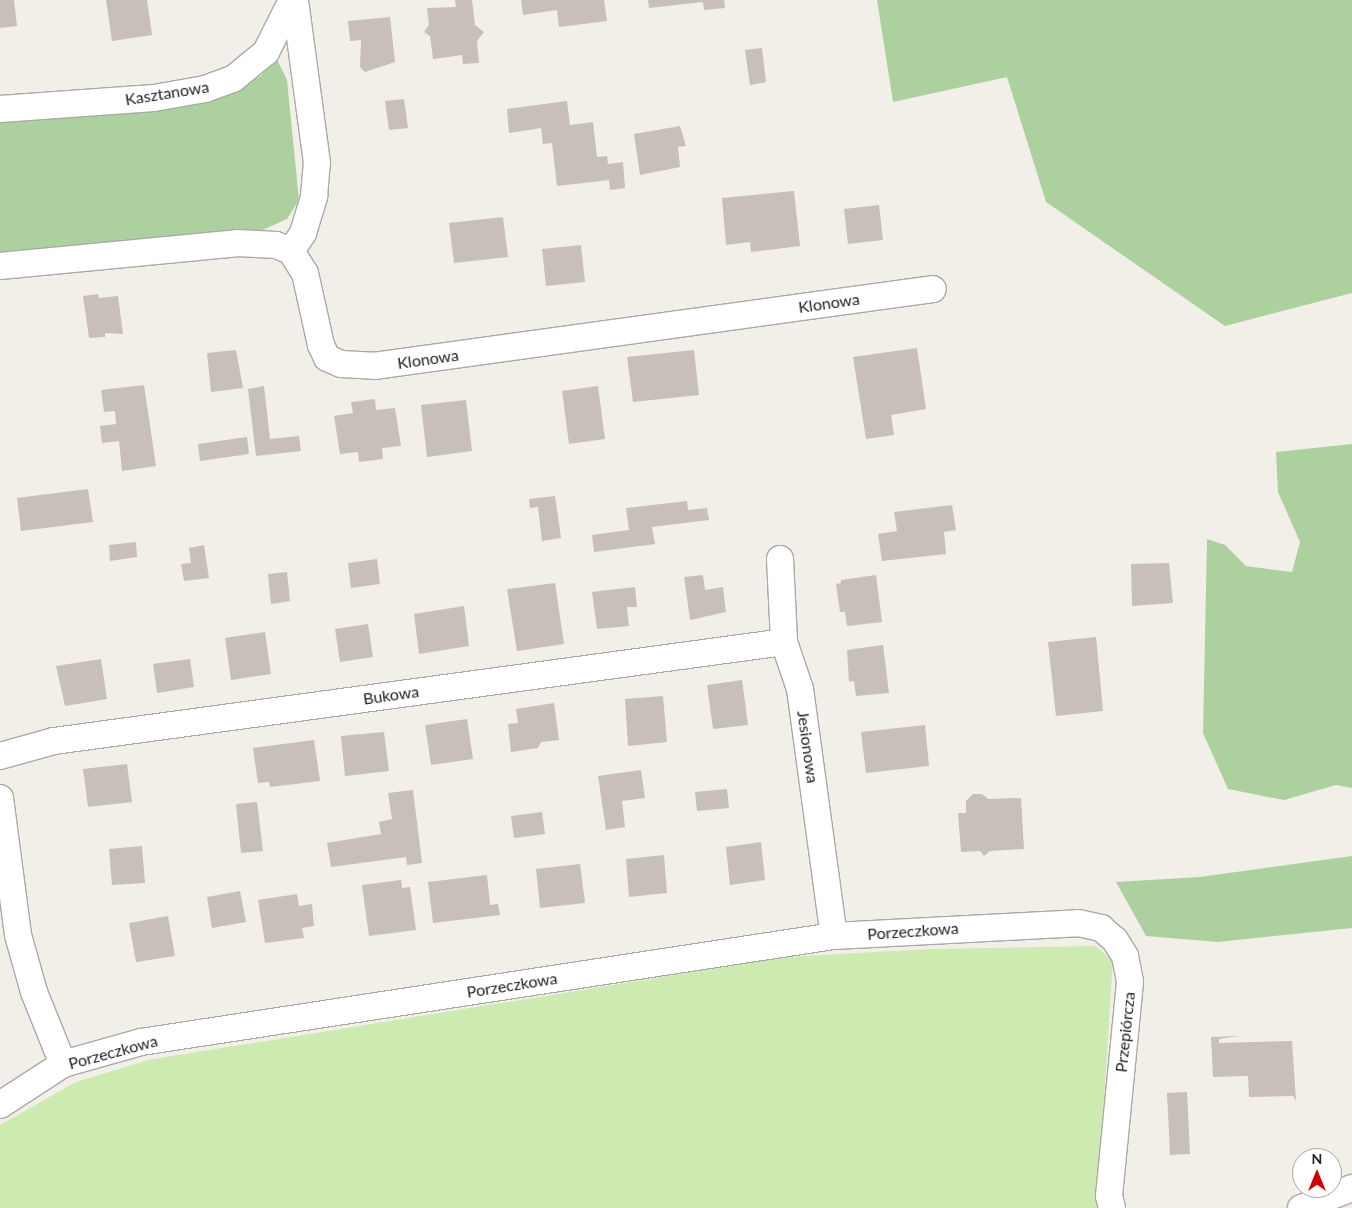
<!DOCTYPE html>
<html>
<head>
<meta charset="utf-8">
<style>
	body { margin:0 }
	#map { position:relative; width:1352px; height:1208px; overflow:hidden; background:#f2efe9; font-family:Lato,sans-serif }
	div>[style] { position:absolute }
	.grass>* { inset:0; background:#cdebb0 }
	.forest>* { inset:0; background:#add19e }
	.building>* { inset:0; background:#c7bfb8 }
	.roads { filter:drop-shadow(1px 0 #a9a9a9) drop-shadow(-1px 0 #a9a9a9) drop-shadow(0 1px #a9a9a9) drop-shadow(0 -1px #a9a9a9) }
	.street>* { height:26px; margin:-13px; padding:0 13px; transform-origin:13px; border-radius:13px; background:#fff }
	span { translate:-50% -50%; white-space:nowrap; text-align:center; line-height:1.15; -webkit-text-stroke:4.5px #fff; paint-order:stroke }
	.street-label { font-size:16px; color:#222 }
	.north { position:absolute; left:1292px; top:1148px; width:50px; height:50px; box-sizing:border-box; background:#fff; border:1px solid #a7a7a7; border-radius:50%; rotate:0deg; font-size:14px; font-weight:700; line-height:20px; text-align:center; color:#222 }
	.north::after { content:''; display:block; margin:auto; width:18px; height:22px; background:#d40000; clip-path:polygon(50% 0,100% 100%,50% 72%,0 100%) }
</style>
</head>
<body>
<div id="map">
	<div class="grass">
		<div style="clip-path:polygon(1095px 946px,1113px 960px,1097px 1208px,0 1208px,0 1125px,76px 1082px,148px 1060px,786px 957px,930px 949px)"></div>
	</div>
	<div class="forest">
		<div style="clip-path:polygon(877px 0,1352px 0,1352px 293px,1225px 326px,1046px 202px,1007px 77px,893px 102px)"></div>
		<div style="clip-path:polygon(276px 57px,287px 80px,299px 200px,287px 219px,258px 232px,0 258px,0 118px,228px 91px,261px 76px)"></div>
		<div style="clip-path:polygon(1352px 444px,1352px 788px,1336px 785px,1284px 800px,1228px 789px,1203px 733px,1207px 539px,1225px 545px,1246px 566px,1292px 572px,1300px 542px,1278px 492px,1276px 452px)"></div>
		<div style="clip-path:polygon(1352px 856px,1352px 928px,1218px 942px,1146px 936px,1116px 882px,1200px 877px)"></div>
	</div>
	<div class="building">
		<div style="clip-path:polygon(0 0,14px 0,17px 26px,0 28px)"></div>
		<div style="clip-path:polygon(106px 0,147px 0,152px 35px,112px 41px)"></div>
		<div style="clip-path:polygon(455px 0,472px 0,475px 25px,484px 32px,477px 41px,479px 63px,463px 64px,462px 55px,433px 59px,430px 36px,424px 32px,429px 25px,427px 8px,456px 7px)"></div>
		<div style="clip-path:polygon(521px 0,604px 0,607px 21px,559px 27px,557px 10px,523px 15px)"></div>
		<div style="clip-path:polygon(648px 0,724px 0,725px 8px,704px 10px,703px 2px,649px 8px)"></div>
		<div style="clip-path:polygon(390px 17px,395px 62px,365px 72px,360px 67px,361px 40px,350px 41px,348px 21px)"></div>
		<div style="clip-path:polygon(762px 48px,766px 82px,750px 85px,745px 50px)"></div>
		<div style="clip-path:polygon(404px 99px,408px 128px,389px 130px,385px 101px)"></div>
		<div style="clip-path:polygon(567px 101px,570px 125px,593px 122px,597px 157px,607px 156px,608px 164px,623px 162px,625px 188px,610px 190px,609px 180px,557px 186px,552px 143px,543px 144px,541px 128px,509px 133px,507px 109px)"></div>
		<div style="clip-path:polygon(680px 126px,686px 146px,678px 147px,680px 167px,640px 175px,634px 134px)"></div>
		<div style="clip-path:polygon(794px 191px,800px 246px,751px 252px,750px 242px,726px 245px,722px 198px)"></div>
		<div style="clip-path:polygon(879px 205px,883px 240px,848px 244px,844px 209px)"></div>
		<div style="clip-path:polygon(503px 217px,508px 257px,454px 263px,449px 223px)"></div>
		<div style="clip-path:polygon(581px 245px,585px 282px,546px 286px,542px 249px)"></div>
		<div style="clip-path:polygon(98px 294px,99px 298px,118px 296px,123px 334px,105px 333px,105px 337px,89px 338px,83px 296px)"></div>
		<div style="clip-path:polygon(917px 348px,926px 409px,891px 415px,894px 435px,866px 439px,853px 357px)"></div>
		<div style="clip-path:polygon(236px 350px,243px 388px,211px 392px,207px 353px)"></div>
		<div style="clip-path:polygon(694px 350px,699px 395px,633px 402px,627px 357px)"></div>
		<div style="clip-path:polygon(144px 385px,156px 466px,122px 471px,119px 441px,102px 443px,100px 426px,116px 424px,115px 411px,104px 412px,101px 390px)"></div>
		<div style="clip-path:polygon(264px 386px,270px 439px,299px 436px,301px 451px,256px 456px,248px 389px)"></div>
		<div style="clip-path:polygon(598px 386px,605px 439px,569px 444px,562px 391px)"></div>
		<div style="clip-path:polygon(375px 399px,376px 410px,395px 408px,401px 446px,382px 448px,383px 459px,359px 462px,358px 452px,340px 454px,334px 416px,353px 413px,351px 402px)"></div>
		<div style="clip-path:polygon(466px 400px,472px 451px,427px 457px,421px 405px)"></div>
		<div style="clip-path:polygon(247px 437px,249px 454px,200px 461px,198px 444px)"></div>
		<div style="clip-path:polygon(88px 489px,93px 522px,21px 531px,17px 498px)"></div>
		<div style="clip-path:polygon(555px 496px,561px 538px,542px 541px,538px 507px,530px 508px,529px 499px)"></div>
		<div style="clip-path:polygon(687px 501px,688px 510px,707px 508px,709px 520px,652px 527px,655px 544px,594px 552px,592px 535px,629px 530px,626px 508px)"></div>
		<div style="clip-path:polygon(952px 505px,956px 530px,944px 532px,946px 554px,882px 561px,878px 534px,897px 531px,894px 512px)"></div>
		<div style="clip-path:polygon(136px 542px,137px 557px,110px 561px,109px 545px)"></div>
		<div style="clip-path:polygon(204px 545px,209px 578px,184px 581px,181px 564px,191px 563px,189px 548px)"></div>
		<div style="clip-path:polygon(377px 559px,380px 584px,351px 588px,348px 563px)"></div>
		<div style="clip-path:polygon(1169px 563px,1173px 603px,1132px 606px,1131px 564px)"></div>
		<div style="clip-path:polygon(287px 572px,290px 601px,271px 604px,268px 574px)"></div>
		<div style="clip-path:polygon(703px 575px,705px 590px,723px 587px,726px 612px,690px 620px,684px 577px)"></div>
		<div style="clip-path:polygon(876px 575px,882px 622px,847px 626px,845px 612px,840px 612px,836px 584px,841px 583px,841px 580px)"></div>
		<div style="clip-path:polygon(555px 583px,564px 644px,517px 651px,507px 589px)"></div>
		<div style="clip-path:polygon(635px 587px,637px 607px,627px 607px,629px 626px,597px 629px,592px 592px)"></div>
		<div style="clip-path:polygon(464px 606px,469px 646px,419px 654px,414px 614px)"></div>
		<div style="clip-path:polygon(368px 624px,373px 657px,340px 662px,335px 629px)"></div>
		<div style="clip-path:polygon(265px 632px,271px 674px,231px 680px,225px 638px)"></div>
		<div style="clip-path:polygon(1096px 637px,1103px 711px,1056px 716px,1048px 642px)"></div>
		<div style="clip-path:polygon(883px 645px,889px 693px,856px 696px,854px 681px,849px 682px,847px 650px)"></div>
		<div style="clip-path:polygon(101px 659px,107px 699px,65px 706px,56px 666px)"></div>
		<div style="clip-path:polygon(190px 659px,194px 687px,157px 693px,153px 664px)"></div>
		<div style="clip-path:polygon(742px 680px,748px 725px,713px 729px,707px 685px)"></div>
		<div style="clip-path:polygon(663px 696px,667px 742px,628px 746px,625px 699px)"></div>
		<div style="clip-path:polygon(554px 703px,559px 740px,541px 742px,538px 748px,511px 752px,508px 724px,518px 723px,516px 709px)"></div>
		<div style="clip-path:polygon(467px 719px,473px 759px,431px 765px,425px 725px)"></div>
		<div style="clip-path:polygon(925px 725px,929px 766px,866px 773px,861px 732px)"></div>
		<div style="clip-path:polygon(384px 732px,389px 771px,345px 776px,341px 736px)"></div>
		<div style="clip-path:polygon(314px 740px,320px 781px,270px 787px,269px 782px,258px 783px,253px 748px)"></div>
		<div style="clip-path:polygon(127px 764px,132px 802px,88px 807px,83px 769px)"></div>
		<div style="clip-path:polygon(641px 770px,645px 798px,622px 801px,625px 827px,606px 830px,598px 776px)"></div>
		<div style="clip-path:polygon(727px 789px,729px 808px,697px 811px,695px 792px)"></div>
		<div style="clip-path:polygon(413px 790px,422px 863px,407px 865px,406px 857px,331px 867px,327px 843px,381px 834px,379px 822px,392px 819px,388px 793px)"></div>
		<div style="clip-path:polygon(973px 794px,982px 794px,988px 799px,1021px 798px,1024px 849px,990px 851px,984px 856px,980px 851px,961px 852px,958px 813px,966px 813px,966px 801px)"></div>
		<div style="clip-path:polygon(257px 802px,263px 851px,241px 853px,236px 804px)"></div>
		<div style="clip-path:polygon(542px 812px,545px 834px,514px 838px,511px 816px)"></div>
		<div style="clip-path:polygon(761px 842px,765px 880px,730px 885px,726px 847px)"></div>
		<div style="clip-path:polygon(142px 846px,145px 883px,112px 885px,109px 849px)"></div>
		<div style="clip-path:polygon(664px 855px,667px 893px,629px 897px,626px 859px)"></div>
		<div style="clip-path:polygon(580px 864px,585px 903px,540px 908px,536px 869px)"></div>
		<div style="clip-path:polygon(487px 875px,490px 905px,498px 904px,500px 915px,433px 923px,428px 882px)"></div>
		<div style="clip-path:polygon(401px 880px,402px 888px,410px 887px,416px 930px,369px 936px,362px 885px)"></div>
		<div style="clip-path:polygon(240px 891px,246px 922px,212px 928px,207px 897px)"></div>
		<div style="clip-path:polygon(297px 894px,299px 906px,312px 904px,314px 926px,302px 928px,304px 938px,265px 943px,258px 900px)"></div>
		<div style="clip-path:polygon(168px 916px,175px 956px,136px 962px,129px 923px)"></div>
		<div style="clip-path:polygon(1239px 1036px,1219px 1039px,1219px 1043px,1292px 1041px,1296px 1101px,1293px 1096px,1249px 1097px,1248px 1076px,1213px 1077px,1211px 1037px)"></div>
		<div style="clip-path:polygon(1187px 1092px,1190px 1154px,1170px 1155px,1167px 1093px)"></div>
	</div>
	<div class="roads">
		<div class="street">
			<div style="left:0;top:109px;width:154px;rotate:-4.1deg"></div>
			<div style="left:154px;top:98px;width:52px;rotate:-10deg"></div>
			<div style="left:205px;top:89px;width:30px;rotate:-20deg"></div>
			<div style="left:233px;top:79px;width:43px;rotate:-39.3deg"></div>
			<div style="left:266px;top:52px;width:58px;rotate:-63.4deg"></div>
			<div style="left:291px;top:251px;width:22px;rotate:-56deg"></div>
			<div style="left:303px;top:233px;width:39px;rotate:-73deg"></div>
			<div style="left:314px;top:196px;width:33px;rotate:-85deg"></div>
			<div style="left:317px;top:163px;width:164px;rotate:-97.7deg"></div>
			<div style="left:0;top:266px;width:238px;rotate:-5.5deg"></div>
			<div style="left:237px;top:243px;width:39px;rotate:3deg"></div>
			<div style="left:276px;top:245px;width:16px;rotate:22deg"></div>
			<div style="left:291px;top:251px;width:26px;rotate:58deg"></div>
			<div style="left:305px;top:273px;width:74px;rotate:77.5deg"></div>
			<div style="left:321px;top:345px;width:14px;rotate:65deg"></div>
			<div style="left:327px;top:358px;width:15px;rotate:23deg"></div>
			<div style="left:341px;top:364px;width:33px;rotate:3deg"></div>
			<div style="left:374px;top:366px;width:564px;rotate:-7.84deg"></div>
			<div style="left:780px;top:559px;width:83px;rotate:87.2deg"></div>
			<div style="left:784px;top:642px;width:50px;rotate:71.2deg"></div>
			<div style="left:800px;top:689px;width:249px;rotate:82.2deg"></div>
			<div style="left:0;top:756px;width:56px;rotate:-15.5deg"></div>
			<div style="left:54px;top:741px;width:737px;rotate:-7.72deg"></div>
			<div style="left:0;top:798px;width:138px;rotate:82.5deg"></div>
			<div style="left:18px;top:935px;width:59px;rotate:74.3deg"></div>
			<div style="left:34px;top:992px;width:78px;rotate:68.1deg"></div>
			<div style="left:0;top:1105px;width:75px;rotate:-33.1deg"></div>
			<div style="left:63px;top:1064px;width:81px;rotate:-15.8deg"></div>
			<div style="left:141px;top:1042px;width:701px;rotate:-8.7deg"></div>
			<div style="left:834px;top:936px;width:244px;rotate:-3deg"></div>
			<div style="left:1078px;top:923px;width:24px;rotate:12deg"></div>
			<div style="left:1101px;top:928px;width:18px;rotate:41deg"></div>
			<div style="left:1115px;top:940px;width:19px;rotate:58deg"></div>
			<div style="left:1125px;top:956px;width:26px;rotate:79deg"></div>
			<div style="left:1130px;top:982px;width:215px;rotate:95.6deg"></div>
			<div style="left:1109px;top:1196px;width:12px;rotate:76deg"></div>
			<div style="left:1301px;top:1208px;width:55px;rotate:-21.4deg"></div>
		</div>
	</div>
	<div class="street-label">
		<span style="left:167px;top:93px;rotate:-9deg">Kasztanowa</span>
		<span style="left:829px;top:303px;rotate:-8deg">Klonowa</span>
		<span style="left:428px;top:359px;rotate:-8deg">Klonowa</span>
		<span style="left:391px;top:695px;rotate:-8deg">Bukowa</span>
		<span style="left:808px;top:747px;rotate:82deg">Jesionowa</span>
		<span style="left:913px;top:931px;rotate:-4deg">Porzeczkowa</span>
		<span style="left:512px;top:985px;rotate:-9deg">Porzeczkowa</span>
		<span style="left:1125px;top:1032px;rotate:-84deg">Przepiórcza</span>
		<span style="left:113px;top:1052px;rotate:-15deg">Porzeczkowa</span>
	</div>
	<div class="north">N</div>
</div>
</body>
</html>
